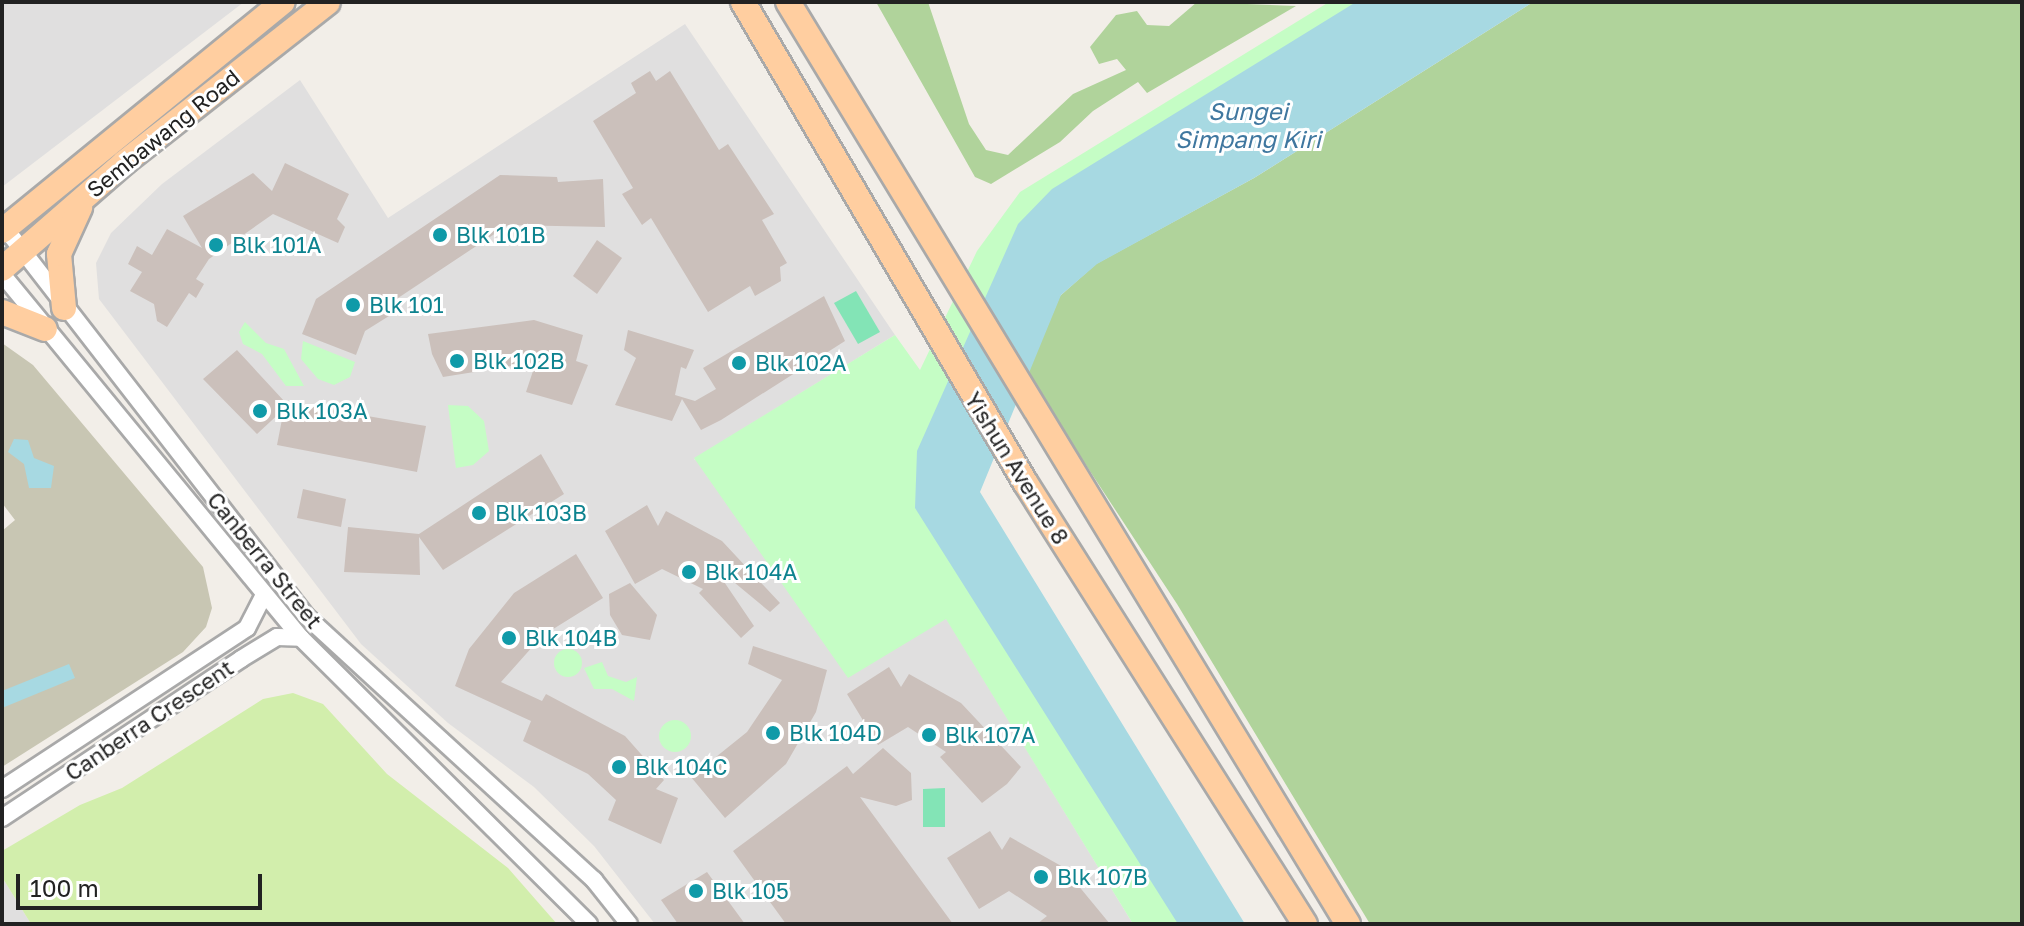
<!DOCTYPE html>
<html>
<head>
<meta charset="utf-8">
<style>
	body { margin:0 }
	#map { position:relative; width:2024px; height:926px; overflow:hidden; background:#f2eee8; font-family:"Golos Text",sans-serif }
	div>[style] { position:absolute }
	.residential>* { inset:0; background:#e0dfdf }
	.construction>* { inset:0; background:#c8c6b3 }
	.grass>* { inset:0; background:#d2eeac }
	.forest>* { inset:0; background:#b0d39b }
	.park>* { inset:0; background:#c5fdc5 }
	.round { border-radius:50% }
	.pitch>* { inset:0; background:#83e4b6 }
	.water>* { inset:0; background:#a7d9e2 }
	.building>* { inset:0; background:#cbc0bb }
	.roads { filter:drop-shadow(2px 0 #a9a9a9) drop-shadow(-2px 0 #a9a9a9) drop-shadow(0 2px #a9a9a9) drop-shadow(0 -2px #a9a9a9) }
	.street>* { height:16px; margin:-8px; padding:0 8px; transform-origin:8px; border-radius:8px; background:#fff }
	.primary>* { height:24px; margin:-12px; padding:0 12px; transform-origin:12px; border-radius:12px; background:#ffcea0 }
	.dots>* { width:22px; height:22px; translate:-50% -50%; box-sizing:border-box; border:4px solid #fff; border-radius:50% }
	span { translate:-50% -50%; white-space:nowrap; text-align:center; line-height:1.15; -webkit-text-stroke:6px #fff; paint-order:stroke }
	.street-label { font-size:22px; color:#222 }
	.culture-label { font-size:22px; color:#0d838f }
	.left { translate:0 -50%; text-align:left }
	.water-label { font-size:24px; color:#3f779f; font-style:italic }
	.frame { position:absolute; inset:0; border:4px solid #222; pointer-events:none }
	.scale { position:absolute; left:16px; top:874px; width:246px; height:36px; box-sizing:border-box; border:4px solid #222; border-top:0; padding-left:10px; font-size:24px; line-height:28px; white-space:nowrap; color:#222; -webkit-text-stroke:6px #fff; paint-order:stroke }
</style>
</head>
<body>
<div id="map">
	<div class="residential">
		<div style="clip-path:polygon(2px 2px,244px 2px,2px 187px)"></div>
		<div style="clip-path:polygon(685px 24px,895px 335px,694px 459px,946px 618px,1133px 924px,655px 924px,594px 846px,534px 787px,448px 723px,361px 644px,99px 299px,96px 263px,111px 233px,162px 184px,300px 80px,388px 218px)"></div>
		<div style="clip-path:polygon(2px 877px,31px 924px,2px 924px)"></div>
	</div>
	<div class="construction">
		<div style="clip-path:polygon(2px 343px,33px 365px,203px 567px,212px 608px,206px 627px,183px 652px,2px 767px,2px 531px,15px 520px,2px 503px)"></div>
	</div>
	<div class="grass">
		<div style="clip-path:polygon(293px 693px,323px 704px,387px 774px,508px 868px,557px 924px,31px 924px,2px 877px,2px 851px,80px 805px,122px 788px,263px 699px)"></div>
	</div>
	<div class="forest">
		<div style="clip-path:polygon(876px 2px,928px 2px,969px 124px,986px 150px,1008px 155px,1073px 94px,1126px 70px,1117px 59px,1099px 64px,1090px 47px,1116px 15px,1137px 11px,1147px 25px,1169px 26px,1197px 2px,1296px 6px,1147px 93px,1138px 82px,1093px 111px,1060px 142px,991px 184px,975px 177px)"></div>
		<div style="clip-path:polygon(1533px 2px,2022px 2px,2022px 924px,1370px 924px,1177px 604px,1027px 375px,1060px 296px,1096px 264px,1254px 178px)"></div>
	</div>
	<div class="park">
		<div style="clip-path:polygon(1329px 2px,1427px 2px,1043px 232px,958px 525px,1215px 924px,1133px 924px,946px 619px,848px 678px,694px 458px,895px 335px,920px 370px,977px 251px,1020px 192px)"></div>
		<div style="clip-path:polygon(245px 322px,266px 343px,284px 349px,304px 386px,286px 386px,262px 354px,243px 344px,239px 332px)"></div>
		<div style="clip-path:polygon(303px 341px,355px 362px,350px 377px,334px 385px,318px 379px,301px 359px)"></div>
		<div style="clip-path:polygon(448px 405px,468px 406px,484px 421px,489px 451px,473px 465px,456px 468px)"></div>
		<div class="round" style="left:554px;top:649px;width:28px;height:28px"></div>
		<div style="clip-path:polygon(602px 662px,608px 676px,626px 682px,637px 677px,634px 701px,612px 689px,594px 689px,584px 668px)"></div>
		<div class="round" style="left:659px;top:720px;width:32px;height:32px"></div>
	</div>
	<div class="pitch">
		<div style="clip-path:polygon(856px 291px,880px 332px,858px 344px,834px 303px)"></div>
		<div style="clip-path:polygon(945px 788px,945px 827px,923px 827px,923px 789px)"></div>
	</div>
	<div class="water">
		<div style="clip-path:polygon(1356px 2px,1533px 2px,1254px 178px,1097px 264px,1061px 295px,980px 492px,1245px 924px,1178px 924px,915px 508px,917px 451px,1018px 224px,1052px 189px)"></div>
		<div style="clip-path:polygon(14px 439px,28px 440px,34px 458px,54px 466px,51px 488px,29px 488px,24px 464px,8px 452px)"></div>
		<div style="clip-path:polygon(69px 664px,75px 678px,2px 708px,2px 691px)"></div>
	</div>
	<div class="building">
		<div style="clip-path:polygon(650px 71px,656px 81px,670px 71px,719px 150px,728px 144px,774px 214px,762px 220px,787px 263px,780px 267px,781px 281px,755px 296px,750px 286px,708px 312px,651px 218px,642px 225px,622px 194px,633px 188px,593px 121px,636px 93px,631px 83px)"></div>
		<div style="clip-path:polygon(285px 163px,349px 194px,337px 219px,345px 227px,338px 243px,273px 214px,209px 259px,196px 279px,204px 284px,196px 298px,189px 293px,167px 327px,157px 321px,154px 304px,130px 291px,142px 272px,128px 264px,137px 246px,152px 255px,167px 229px,202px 248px,183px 216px,253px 173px,272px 191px)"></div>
		<div style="clip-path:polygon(500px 175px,557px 177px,558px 182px,603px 179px,605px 227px,508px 225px,392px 302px,397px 311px,365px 331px,356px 355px,302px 334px,316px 299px)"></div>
		<div style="clip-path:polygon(597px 240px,622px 258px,597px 294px,573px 276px)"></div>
		<div style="clip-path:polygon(824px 296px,845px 341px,721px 420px,701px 430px,682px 399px,672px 421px,615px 405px,636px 358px,624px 350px,628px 330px,694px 350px,686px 369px,681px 367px,675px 395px,695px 401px,716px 389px,703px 368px)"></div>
		<div style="clip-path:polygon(534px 320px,583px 335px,576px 361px,588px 365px,572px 405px,526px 392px,536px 362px,443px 377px,432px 354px,428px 334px)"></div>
		<div style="clip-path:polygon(237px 350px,285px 402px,426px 426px,417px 472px,277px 445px,284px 409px,257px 434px,203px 379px)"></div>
		<div style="clip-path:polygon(541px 454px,564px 494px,443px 570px,419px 537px,420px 575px,344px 572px,348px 527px,419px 534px)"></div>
		<div style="clip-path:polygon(303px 489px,346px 499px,341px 527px,297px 518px)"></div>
		<div style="clip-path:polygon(647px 505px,658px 526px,666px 511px,722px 541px,780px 603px,770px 612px,712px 564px,754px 626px,741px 638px,699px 593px,703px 589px,662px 569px,635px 584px,605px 531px)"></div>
		<div style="clip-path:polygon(576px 554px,603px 598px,542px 636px,501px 682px,542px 701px,546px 694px,625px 736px,664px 780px,656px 789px,678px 798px,661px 844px,608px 820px,616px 800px,588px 774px,523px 741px,531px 721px,455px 686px,469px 649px,514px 593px)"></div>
		<div style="clip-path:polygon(630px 583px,657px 615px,650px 640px,622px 635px,610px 615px,609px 594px)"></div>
		<div style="clip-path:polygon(753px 646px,827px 670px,816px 712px,786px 764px,725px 818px,691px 777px,747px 732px,782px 680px,748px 664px)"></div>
		<div style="clip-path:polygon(889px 667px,901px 687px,909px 674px,961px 703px,1021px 767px,1007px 784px,982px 803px,940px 757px,946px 752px,908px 727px,878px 745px,847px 694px)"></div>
		<div style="clip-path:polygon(883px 748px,911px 773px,912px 800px,896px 806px,860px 797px,953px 924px,786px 924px,733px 851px,847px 766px,853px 774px)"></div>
		<div style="clip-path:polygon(990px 831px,1002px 850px,1010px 837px,1063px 867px,1110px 924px,1037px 924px,1047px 916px,1009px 891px,979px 909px,947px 858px)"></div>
		<div style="clip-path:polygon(707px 872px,745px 924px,678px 924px,661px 900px)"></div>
	</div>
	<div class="roads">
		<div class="street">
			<div style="left:5px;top:228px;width:491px;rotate:52.2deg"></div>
			<div style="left:306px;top:616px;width:391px;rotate:42.5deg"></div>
			<div style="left:594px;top:880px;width:56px;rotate:51.5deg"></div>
			<div style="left:2px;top:274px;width:471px;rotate:50.6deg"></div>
			<div style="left:301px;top:638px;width:406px;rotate:44.8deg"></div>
			<div style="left:2px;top:789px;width:293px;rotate:-33.3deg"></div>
			<div style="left:247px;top:628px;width:37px;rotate:-63deg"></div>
			<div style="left:2px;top:818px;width:287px;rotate:-33.6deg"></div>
			<div style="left:241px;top:659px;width:42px;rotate:-31.4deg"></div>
			<div style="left:277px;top:637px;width:24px;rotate:2deg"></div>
		</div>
		<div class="primary">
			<div style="left:743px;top:2px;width:557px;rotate:59.57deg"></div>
			<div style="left:1025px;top:482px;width:523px;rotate:57.65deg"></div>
			<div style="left:788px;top:2px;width:1079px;rotate:58.73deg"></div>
			<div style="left:2px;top:231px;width:362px;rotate:-39.2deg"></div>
			<div style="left:2px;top:269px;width:163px;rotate:-41deg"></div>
			<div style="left:125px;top:162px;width:258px;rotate:-38.2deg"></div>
			<div style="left:64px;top:308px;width:54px;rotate:-95.3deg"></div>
			<div style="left:59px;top:254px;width:51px;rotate:-65.5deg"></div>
			<div style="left:2px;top:312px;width:46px;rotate:21.6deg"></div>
		</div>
	</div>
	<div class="dots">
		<div style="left:440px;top:235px;background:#0f9aa8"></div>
		<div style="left:216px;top:245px;background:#0f9aa8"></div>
		<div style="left:353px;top:305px;background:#0f9aa8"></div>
		<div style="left:457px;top:361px;background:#0f9aa8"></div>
		<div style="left:739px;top:363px;background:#0f9aa8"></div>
		<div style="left:260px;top:411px;background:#0f9aa8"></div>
		<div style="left:479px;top:513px;background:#0f9aa8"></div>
		<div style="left:689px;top:572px;background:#0f9aa8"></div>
		<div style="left:509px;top:638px;background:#0f9aa8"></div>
		<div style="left:773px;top:733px;background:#0f9aa8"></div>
		<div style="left:929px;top:735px;background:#0f9aa8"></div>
		<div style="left:619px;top:767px;background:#0f9aa8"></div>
		<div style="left:1041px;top:877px;background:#0f9aa8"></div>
		<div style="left:696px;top:891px;background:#0f9aa8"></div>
	</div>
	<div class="street-label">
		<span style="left:163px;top:133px;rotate:-39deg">Sembawang Road</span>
		<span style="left:1017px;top:468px;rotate:58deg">Yishun Avenue 8</span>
		<span style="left:265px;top:560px;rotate:51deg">Canberra Street</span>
		<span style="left:149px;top:720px;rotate:-34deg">Canberra Crescent</span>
	</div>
	<div class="culture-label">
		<span class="left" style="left:456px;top:235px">Blk 101B</span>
		<span class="left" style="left:232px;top:245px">Blk 101A</span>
		<span class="left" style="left:369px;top:305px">Blk 101</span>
		<span class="left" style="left:473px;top:361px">Blk 102B</span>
		<span class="left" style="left:755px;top:363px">Blk 102A</span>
		<span class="left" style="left:276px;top:411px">Blk 103A</span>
		<span class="left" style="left:495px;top:513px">Blk 103B</span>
		<span class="left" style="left:705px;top:572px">Blk 104A</span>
		<span class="left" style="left:525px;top:638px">Blk 104B</span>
		<span class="left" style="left:789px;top:733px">Blk 104D</span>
		<span class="left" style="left:945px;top:735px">Blk 107A</span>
		<span class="left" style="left:635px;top:767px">Blk 104C</span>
		<span class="left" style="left:1057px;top:877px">Blk 107B</span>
		<span class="left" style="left:712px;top:891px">Blk 105</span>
	</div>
	<div class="water-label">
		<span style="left:1248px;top:125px">Sungei<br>Simpang Kiri</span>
	</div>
	<div class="frame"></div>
	<div class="scale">100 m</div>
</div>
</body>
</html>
